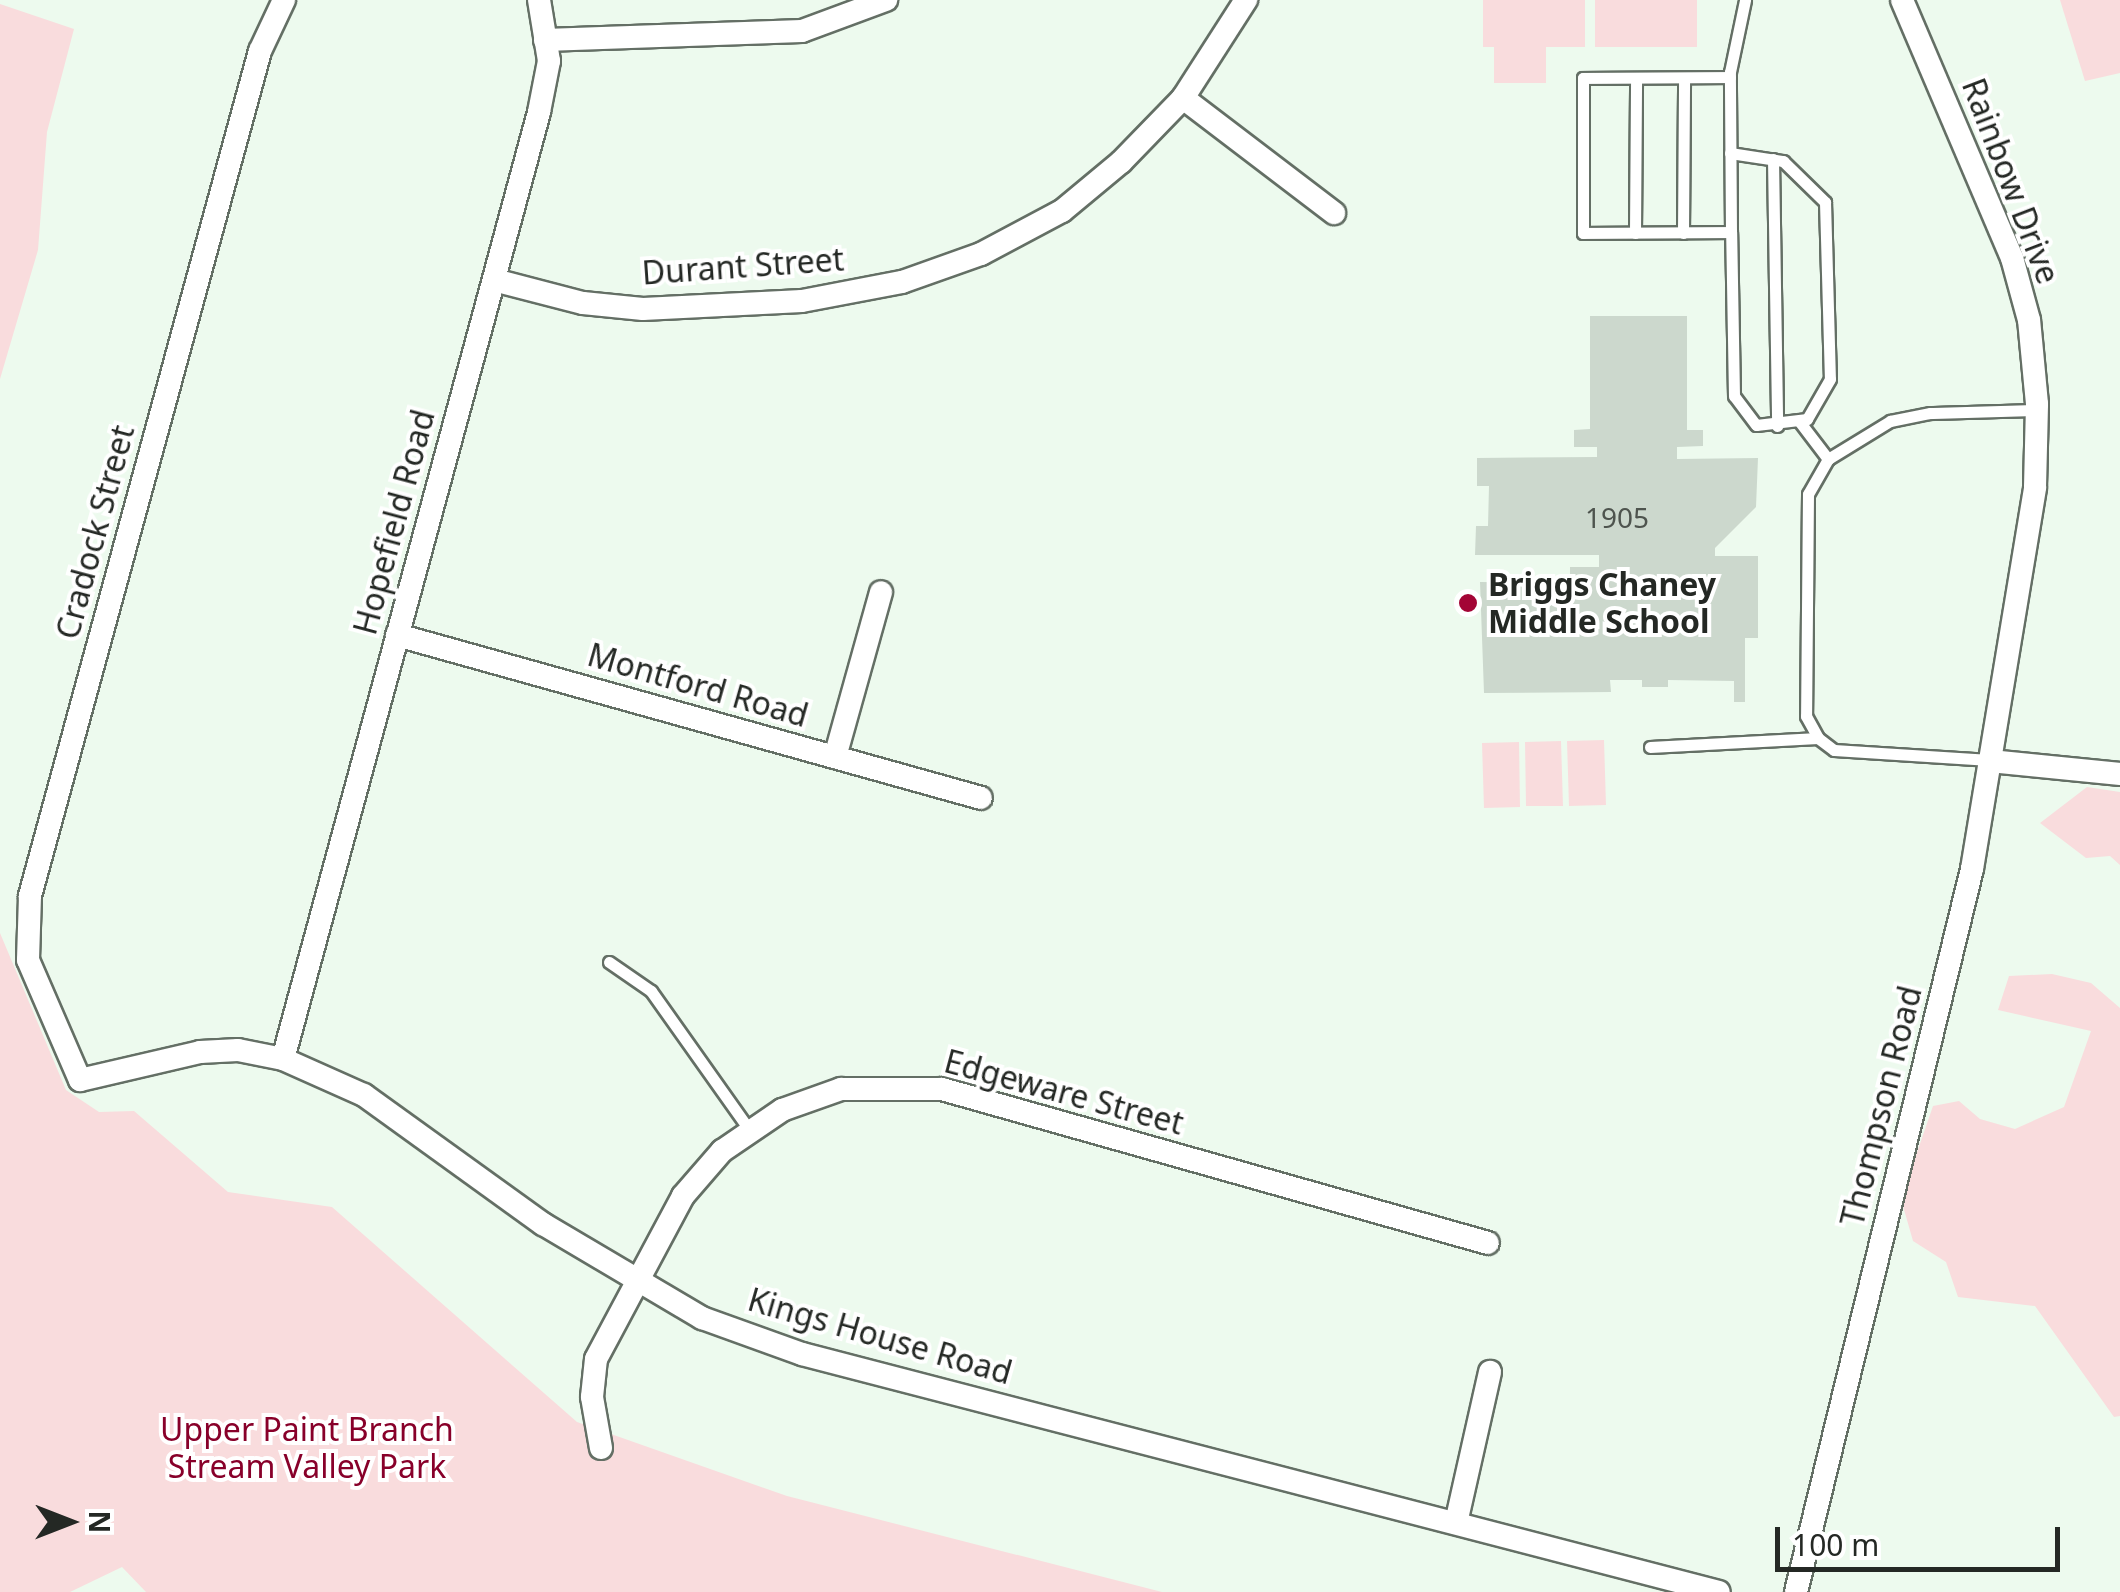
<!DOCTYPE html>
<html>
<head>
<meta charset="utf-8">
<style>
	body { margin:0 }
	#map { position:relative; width:2120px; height:1592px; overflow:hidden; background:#edfaee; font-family:"Noto Sans",sans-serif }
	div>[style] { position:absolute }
	.green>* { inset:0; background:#f9dcdd }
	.building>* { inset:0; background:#ccd8cd }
	.roads { filter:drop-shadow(2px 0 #646f65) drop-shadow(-2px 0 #646f65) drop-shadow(0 2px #646f65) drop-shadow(0 -2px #646f65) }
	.service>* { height:11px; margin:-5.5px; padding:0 5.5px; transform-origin:5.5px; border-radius:5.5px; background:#fff }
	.minor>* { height:22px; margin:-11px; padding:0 11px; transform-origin:11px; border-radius:11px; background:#fff }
	.dots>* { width:28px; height:28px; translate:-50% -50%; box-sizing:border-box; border:5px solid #fff; border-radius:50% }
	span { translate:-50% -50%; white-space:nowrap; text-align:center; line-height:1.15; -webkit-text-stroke:8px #fff; paint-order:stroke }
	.number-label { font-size:28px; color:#4e544e }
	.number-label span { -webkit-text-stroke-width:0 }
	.street-label { font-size:32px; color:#242824 }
	.poi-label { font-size:32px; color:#242824; font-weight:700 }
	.left { translate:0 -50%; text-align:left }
	.park-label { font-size:32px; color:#88002a }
	.north { position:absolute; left:20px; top:1472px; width:100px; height:100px; -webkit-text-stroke:8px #fff; paint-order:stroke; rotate:90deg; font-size:28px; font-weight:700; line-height:40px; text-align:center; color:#242824 }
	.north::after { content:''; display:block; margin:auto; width:35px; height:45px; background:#242824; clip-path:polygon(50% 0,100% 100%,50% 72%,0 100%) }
	.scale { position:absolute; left:1775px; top:1527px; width:285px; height:45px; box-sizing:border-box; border:5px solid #242824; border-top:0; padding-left:12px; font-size:30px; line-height:35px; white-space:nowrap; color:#242824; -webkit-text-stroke:8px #fff; paint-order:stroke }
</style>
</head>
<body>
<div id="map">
	<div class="green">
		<div style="clip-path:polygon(1483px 0,1585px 0,1585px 47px,1546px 47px,1546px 83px,1494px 83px,1494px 47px,1483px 47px)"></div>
		<div style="clip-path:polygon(1595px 0,1697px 0,1697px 47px,1595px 47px)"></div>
		<div style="clip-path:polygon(2060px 0,2120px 0,2120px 73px,2085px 81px)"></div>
		<div style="clip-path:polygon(0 4px,74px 29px,47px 132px,38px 250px,0 379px)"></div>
		<div style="clip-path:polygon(1604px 740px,1606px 805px,1569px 806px,1567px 741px)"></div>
		<div style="clip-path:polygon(1561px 741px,1563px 806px,1526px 806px,1525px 742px)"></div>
		<div style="clip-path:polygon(1519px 742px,1520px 807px,1484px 808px,1482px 743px)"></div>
		<div style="clip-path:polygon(2087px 787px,2120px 792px,2120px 865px,2110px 856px,2086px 858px,2040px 823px)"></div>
		<div style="clip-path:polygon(0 933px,66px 1090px,99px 1112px,134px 1111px,228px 1192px,332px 1207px,577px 1422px,787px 1496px,1162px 1592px,146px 1592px,122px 1567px,70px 1592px,0 1592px)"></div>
		<div style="clip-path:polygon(2052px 974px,2091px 983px,2120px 1008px,2120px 1416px,2114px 1417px,2035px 1306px,1958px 1297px,1946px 1262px,1913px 1241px,1901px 1199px,1933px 1106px,1959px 1101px,1980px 1119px,2015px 1129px,2064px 1107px,2091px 1031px,1998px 1010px,2009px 976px)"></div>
	</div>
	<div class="building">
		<div style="clip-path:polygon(1590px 316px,1687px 316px,1687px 430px,1703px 430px,1703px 446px,1677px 447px,1677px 459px,1758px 458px,1756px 507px,1715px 548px,1715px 556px,1758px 556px,1758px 638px,1745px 638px,1745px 702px,1734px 702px,1734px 681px,1668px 680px,1668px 687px,1642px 687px,1642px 680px,1610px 680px,1611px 692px,1484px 693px,1480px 582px,1570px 583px,1570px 567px,1599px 567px,1599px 555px,1475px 555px,1476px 526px,1488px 526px,1489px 486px,1477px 486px,1477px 458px,1597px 457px,1597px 447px,1574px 447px,1574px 430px,1590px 429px)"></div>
	</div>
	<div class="roads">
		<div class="service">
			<div style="left:1730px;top:77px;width:147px;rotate:179.6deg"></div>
			<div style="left:1583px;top:78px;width:155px;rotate:90deg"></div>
			<div style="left:1583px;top:233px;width:148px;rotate:-0.4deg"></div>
			<div style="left:1731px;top:232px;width:160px;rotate:-90.4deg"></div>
			<div style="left:1730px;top:72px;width:74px;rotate:-78.2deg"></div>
			<div style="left:1730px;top:153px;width:54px;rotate:8.6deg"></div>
			<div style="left:1783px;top:161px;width:59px;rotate:44.3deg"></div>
			<div style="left:1825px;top:202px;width:177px;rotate:88.4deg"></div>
			<div style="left:1830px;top:379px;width:46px;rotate:119.9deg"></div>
			<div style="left:1807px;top:419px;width:51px;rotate:173.3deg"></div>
			<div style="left:1756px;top:425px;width:36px;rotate:-127deg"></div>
			<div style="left:1734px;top:396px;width:164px;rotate:-91deg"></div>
			<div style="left:1773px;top:159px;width:267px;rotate:89.1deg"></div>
			<div style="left:1635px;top:233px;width:155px;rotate:-89.6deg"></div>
			<div style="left:1683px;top:233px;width:155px;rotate:-89.6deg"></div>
			<div style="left:1799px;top:421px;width:48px;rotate:52.7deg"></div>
			<div style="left:1828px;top:459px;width:40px;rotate:119.7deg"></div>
			<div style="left:1808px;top:494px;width:222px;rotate:90.5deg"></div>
			<div style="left:1806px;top:716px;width:25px;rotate:61deg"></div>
			<div style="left:1818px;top:738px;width:20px;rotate:37deg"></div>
			<div style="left:1834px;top:750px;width:156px;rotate:3.7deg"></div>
			<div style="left:1828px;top:459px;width:73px;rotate:-31.5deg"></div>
			<div style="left:1890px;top:421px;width:41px;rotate:-11.3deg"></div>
			<div style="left:1930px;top:413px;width:107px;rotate:-1.6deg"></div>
			<div style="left:1650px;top:747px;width:168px;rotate:-3.1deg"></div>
			<div style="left:609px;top:962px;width:51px;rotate:34.6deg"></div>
			<div style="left:651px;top:991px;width:173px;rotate:54.7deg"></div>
		</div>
		<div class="minor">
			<div style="left:284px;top:0;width:56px;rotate:115.2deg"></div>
			<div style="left:260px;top:51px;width:876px;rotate:105.23deg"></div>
			<div style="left:30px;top:896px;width:64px;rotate:91.8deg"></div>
			<div style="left:28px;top:960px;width:131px;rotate:66.6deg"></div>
			<div style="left:80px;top:1080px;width:123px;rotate:-13.1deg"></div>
			<div style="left:200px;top:1052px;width:38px;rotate:-3deg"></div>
			<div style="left:238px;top:1050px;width:46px;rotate:11.3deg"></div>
			<div style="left:283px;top:1059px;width:89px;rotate:24deg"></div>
			<div style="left:364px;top:1095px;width:221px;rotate:35.8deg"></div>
			<div style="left:543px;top:1224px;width:185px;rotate:30.6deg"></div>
			<div style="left:702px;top:1318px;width:106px;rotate:19.8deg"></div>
			<div style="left:802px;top:1354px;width:947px;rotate:14.55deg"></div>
			<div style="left:545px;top:40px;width:257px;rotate:-2deg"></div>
			<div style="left:802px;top:31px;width:90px;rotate:-20.3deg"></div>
			<div style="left:1183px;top:98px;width:190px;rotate:37.3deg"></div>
			<div style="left:494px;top:280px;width:92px;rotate:14.5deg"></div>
			<div style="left:583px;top:303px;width:60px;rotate:5.7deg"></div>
			<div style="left:643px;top:309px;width:159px;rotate:-2.9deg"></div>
			<div style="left:802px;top:301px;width:102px;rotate:-10.8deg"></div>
			<div style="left:902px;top:282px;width:84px;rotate:-19.5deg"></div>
			<div style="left:981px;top:254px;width:92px;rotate:-28deg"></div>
			<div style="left:1062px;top:211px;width:77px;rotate:-39.7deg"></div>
			<div style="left:1121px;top:162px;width:89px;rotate:-45.9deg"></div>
			<div style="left:1183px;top:98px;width:117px;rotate:-57.3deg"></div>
			<div style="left:397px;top:635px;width:606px;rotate:15.59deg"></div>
			<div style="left:835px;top:757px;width:171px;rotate:-74.4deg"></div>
			<div style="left:1990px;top:761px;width:131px;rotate:5.7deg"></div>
			<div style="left:283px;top:1059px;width:981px;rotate:-74.87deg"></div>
			<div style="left:539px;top:112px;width:52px;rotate:-78.9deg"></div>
			<div style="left:549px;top:61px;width:62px;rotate:-99.3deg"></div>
			<div style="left:601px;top:1448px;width:52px;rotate:-100deg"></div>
			<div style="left:592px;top:1397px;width:38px;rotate:-84deg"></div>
			<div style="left:596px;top:1359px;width:185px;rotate:-61.9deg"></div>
			<div style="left:683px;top:1196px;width:60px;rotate:-49.1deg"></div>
			<div style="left:722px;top:1151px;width:73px;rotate:-34.3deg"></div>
			<div style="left:782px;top:1110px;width:63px;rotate:-19.6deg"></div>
			<div style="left:841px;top:1089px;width:101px"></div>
			<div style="left:942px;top:1089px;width:567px;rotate:15.75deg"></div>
			<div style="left:1456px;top:1523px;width:155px;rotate:-77.3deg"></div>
			<div style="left:1796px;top:1592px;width:744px;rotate:-76.32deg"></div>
			<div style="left:1972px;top:869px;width:387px;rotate:-80.6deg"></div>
			<div style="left:2035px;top:487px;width:83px;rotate:-88.6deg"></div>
			<div style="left:2037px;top:404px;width:84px;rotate:-95.4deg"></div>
			<div style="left:2029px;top:320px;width:64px;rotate:-105.3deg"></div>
			<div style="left:2012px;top:258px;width:280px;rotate:-113.1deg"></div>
		</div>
	</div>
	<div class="dots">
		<div style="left:1468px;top:603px;background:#a30535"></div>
	</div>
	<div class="number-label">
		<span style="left:1617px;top:517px">1905</span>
	</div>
	<div class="street-label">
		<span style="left:2011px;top:181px;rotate:69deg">Rainbow Drive</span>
		<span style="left:743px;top:266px;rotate:-4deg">Durant Street</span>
		<span style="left:394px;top:522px;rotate:-75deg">Hopefield Road</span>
		<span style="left:95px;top:532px;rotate:-75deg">Cradock Street</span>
		<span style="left:698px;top:685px;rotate:16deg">Montford Road</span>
		<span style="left:1064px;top:1092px;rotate:15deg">Edgeware Street</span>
		<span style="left:1881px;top:1106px;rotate:-76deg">Thompson Road</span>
		<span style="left:880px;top:1336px;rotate:16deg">Kings House Road</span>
	</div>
	<div class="poi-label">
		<span class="left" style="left:1488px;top:603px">Briggs Chaney<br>Middle School</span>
	</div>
	<div class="park-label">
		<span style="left:307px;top:1448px">Upper Paint Branch<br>Stream Valley Park</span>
	</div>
	<div class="north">N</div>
	<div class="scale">100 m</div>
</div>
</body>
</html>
